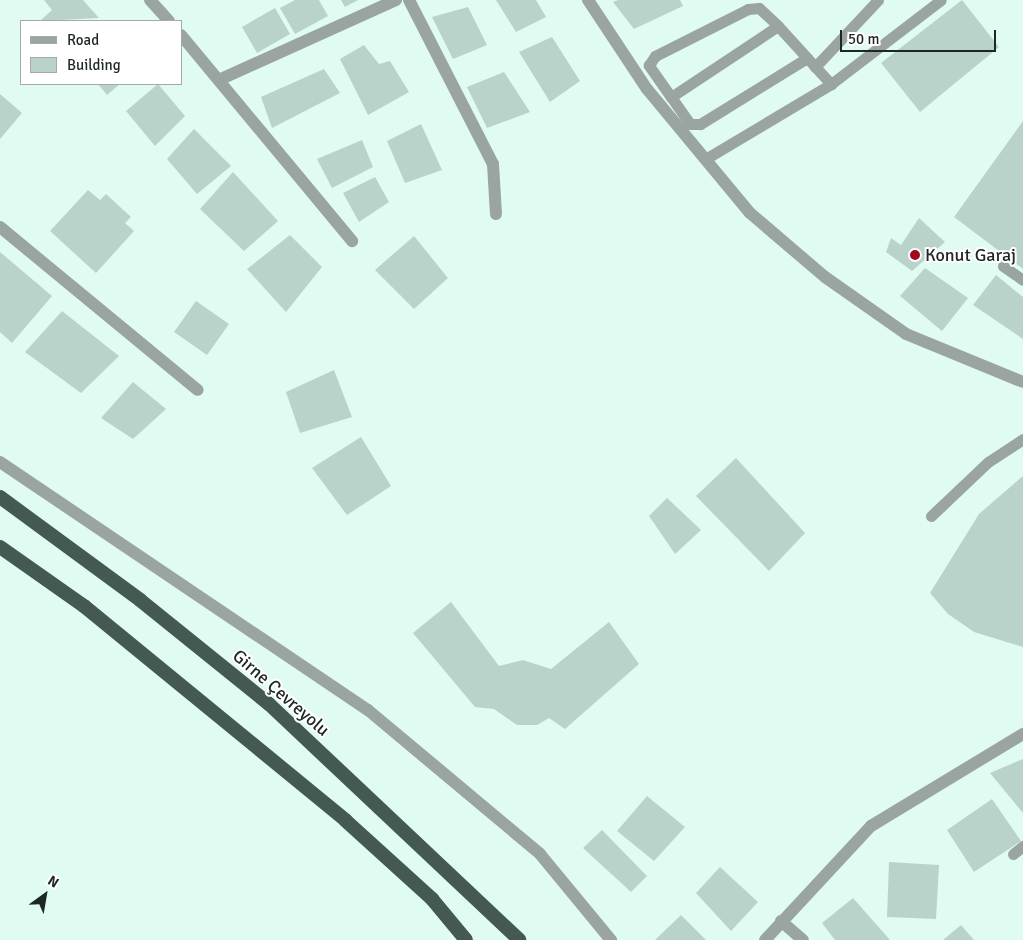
<!DOCTYPE html>
<html>
<head>
<meta charset="utf-8">
<style>
	body { margin:0 }
	#map { position:relative; width:1023px; height:940px; overflow:hidden; background:#e0fbf2; font-family:Signika,sans-serif }
	div>[style] { position:absolute }
	.building>* { inset:0; background:#b9d3ca }
	.service>* { height:11px; margin:-5.5px; padding:0 5.5px; transform-origin:5.5px; border-radius:5.5px; background:#9aa5a1 }
	.minor>* { height:12px; margin:-6px; padding:0 6px; transform-origin:6px; border-radius:6px; background:#9aa5a1 }
	.trunk>* { height:14px; margin:-7px; padding:0 7px; transform-origin:7px; border-radius:7px; background:#445952 }
	.dots>* { width:14px; height:14px; translate:-50% -50%; box-sizing:border-box; border:2px solid #fff; border-radius:50% }
	span { translate:-50% -50%; white-space:nowrap; text-align:center; line-height:1.15; -webkit-text-stroke:4px #fff; paint-order:stroke }
	.poi-label { font-size:18px; color:#1d2724 }
	.left { translate:0 -50%; text-align:left }
	.street-label { font-size:18px; color:#1d2724 }
	.legend { position:absolute; left:20px; top:20px; width:162px; height:65px; box-sizing:border-box; background:#fff; border:1px solid #a5a9a7; margin:0; padding:6px 9px; list-style:none; font-size:15px; color:#1d2724 }
	.legend li { display:flex; align-items:center; gap:10px; height:25px }
	.legend b { width:25px; border:1px solid #a5a9a7 }
	.north { position:absolute; left:20px; top:870px; width:50px; height:50px; -webkit-text-stroke:4px #fff; paint-order:stroke; rotate:32deg; font-size:14px; font-weight:700; line-height:20px; text-align:center; color:#1d2724 }
	.north::after { content:''; display:block; margin:auto; width:18px; height:22px; background:#1d2724; clip-path:polygon(50% 0,100% 100%,50% 72%,0 100%) }
	.scale { position:absolute; left:840px; top:30px; width:156px; height:22px; box-sizing:border-box; border:2px solid #1d2724; border-top:0; padding-left:6px; font-size:15px; line-height:18px; white-space:nowrap; color:#1d2724; -webkit-text-stroke:4px #fff; paint-order:stroke }
</style>
</head>
<body>
<div id="map">
	<div class="building">
		<div style="clip-path:polygon(44px 0,83px 0,99px 18px,40px 21px,52px 10px)"></div>
		<div style="clip-path:polygon(295px 0,319px 0,328px 16px,295px 34px,280px 8px)"></div>
		<div style="clip-path:polygon(341px 0,358px 0,345px 7px)"></div>
		<div style="clip-path:polygon(496px 0,536px 0,546px 17px,516px 32px)"></div>
		<div style="clip-path:polygon(618px 0,680px 0,683px 6px,634px 29px,613px 2px)"></div>
		<div style="clip-path:polygon(962px 0,999px 47px,920px 112px,881px 63px)"></div>
		<div style="clip-path:polygon(468px 7px,487px 45px,453px 59px,432px 17px)"></div>
		<div style="clip-path:polygon(275px 8px,290px 34px,257px 53px,242px 27px)"></div>
		<div style="clip-path:polygon(552px 37px,580px 81px,550px 102px,519px 52px)"></div>
		<div style="clip-path:polygon(364px 45px,379px 64px,390px 61px,409px 92px,368px 115px,340px 59px)"></div>
		<div style="clip-path:polygon(324px 69px,340px 93px,272px 128px,261px 97px)"></div>
		<div style="clip-path:polygon(504px 72px,530px 112px,487px 128px,467px 87px)"></div>
		<div style="clip-path:polygon(98px 84px,120px 84px,107px 95px)"></div>
		<div style="clip-path:polygon(158px 84px,185px 116px,155px 146px,126px 111px)"></div>
		<div style="clip-path:polygon(0 94px,22px 113px,0 139px)"></div>
		<div style="clip-path:polygon(1023px 121px,1023px 269px,954px 217px)"></div>
		<div style="clip-path:polygon(421px 124px,442px 170px,405px 183px,387px 141px)"></div>
		<div style="clip-path:polygon(194px 129px,231px 166px,197px 194px,167px 159px)"></div>
		<div style="clip-path:polygon(362px 140px,373px 167px,332px 188px,317px 159px)"></div>
		<div style="clip-path:polygon(233px 172px,278px 221px,244px 251px,200px 209px)"></div>
		<div style="clip-path:polygon(375px 177px,389px 202px,359px 222px,343px 193px)"></div>
		<div style="clip-path:polygon(88px 190px,100px 200px,106px 194px,131px 217px,125px 223px,134px 231px,96px 273px,50px 231px)"></div>
		<div style="clip-path:polygon(919px 218px,945px 242px,912px 271px,886px 252px,891px 238px,901px 245px)"></div>
		<div style="clip-path:polygon(290px 235px,322px 267px,286px 312px,247px 269px)"></div>
		<div style="clip-path:polygon(414px 236px,448px 278px,414px 309px,375px 270px)"></div>
		<div style="clip-path:polygon(0 252px,52px 296px,12px 343px,0 332px)"></div>
		<div style="clip-path:polygon(925px 268px,968px 298px,942px 331px,900px 296px)"></div>
		<div style="clip-path:polygon(996px 275px,1023px 297px,1023px 339px,973px 305px)"></div>
		<div style="clip-path:polygon(196px 301px,229px 324px,207px 355px,174px 332px)"></div>
		<div style="clip-path:polygon(62px 311px,119px 356px,81px 393px,25px 352px)"></div>
		<div style="clip-path:polygon(334px 370px,352px 417px,300px 433px,286px 392px)"></div>
		<div style="clip-path:polygon(133px 382px,166px 409px,133px 439px,101px 418px)"></div>
		<div style="clip-path:polygon(361px 437px,391px 486px,347px 515px,312px 468px)"></div>
		<div style="clip-path:polygon(736px 458px,805px 533px,769px 571px,696px 496px)"></div>
		<div style="clip-path:polygon(1023px 476px,1023px 647px,974px 632px,948px 614px,930px 593px,979px 514px)"></div>
		<div style="clip-path:polygon(667px 498px,701px 530px,675px 554px,649px 516px)"></div>
		<div style="clip-path:polygon(451px 602px,499px 666px,523px 660px,551px 669px,609px 622px,639px 664px,565px 729px,549px 718px,537px 725px,517px 725px,494px 709px,475px 707px,413px 633px)"></div>
		<div style="clip-path:polygon(1023px 759px,1023px 813px,990px 773px)"></div>
		<div style="clip-path:polygon(647px 796px,685px 827px,654px 861px,617px 831px)"></div>
		<div style="clip-path:polygon(992px 799px,1021px 841px,974px 872px,947px 830px)"></div>
		<div style="clip-path:polygon(602px 830px,647px 876px,631px 892px,583px 848px)"></div>
		<div style="clip-path:polygon(889px 862px,939px 865px,936px 919px,887px 917px)"></div>
		<div style="clip-path:polygon(720px 867px,758px 902px,731px 931px,696px 893px)"></div>
		<div style="clip-path:polygon(853px 898px,890px 940px,835px 940px,822px 923px)"></div>
		<div style="clip-path:polygon(681px 915px,706px 940px,655px 940px)"></div>
		<div style="clip-path:polygon(961px 925px,974px 940px,943px 940px)"></div>
	</div>
	<div class="service">
		<div style="left:807px;top:58px;width:126px;rotate:148.3deg"></div>
		<div style="left:700px;top:124px;width:10px;rotate:180deg"></div>
		<div style="left:690px;top:124px;width:33px;rotate:-125deg"></div>
		<div style="left:671px;top:97px;width:128px;rotate:-33.6deg"></div>
		<div style="left:778px;top:26px;width:79px;rotate:47.6deg"></div>
		<div style="left:815px;top:67px;width:92px;rotate:-46.8deg"></div>
		<div style="left:671px;top:97px;width:39px;rotate:-125deg"></div>
		<div style="left:649px;top:65px;width:11px;rotate:-56deg"></div>
		<div style="left:655px;top:56px;width:104px;rotate:-26.8deg"></div>
		<div style="left:748px;top:9px;width:11px;rotate:-5deg"></div>
		<div style="left:759px;top:8px;width:26px;rotate:43deg"></div>
		<div style="left:707px;top:158px;width:144px;rotate:-30.8deg"></div>
		<div style="left:831px;top:84px;width:138px;rotate:-37.4deg"></div>
		<div style="left:1003px;top:266px;width:24px;rotate:35deg"></div>
		<div style="left:931px;top:516px;width:79px;rotate:-43.5deg"></div>
		<div style="left:988px;top:462px;width:42px;rotate:-33.3deg"></div>
		<div style="left:1013px;top:854px;width:13px;rotate:-39deg"></div>
	</div>
	<div class="minor">
		<div style="left:150px;top:0;width:28px;rotate:48deg"></div>
		<div style="left:409px;top:0;width:184px;rotate:62.9deg"></div>
		<div style="left:493px;top:164px;width:50px;rotate:86.6deg"></div>
		<div style="left:588px;top:0;width:107px;rotate:56.5deg"></div>
		<div style="left:647px;top:89px;width:161px;rotate:50.3deg"></div>
		<div style="left:750px;top:213px;width:99px;rotate:40.5deg"></div>
		<div style="left:825px;top:277px;width:99px;rotate:35.1deg"></div>
		<div style="left:906px;top:334px;width:126px;rotate:22.3deg"></div>
		<div style="left:181px;top:35px;width:268px;rotate:50.3deg"></div>
		<div style="left:221px;top:79px;width:192px;rotate:-24.3deg"></div>
		<div style="left:0;top:227px;width:256px;rotate:39.5deg"></div>
		<div style="left:0;top:462px;width:444px;rotate:34deg"></div>
		<div style="left:368px;top:710px;width:224px;rotate:39.9deg"></div>
		<div style="left:540px;top:854px;width:112px;rotate:50.5deg"></div>
		<div style="left:781px;top:921px;width:29px;rotate:41deg"></div>
		<div style="left:765px;top:940px;width:156px;rotate:-47.1deg"></div>
		<div style="left:871px;top:826px;width:178px;rotate:-31.2deg"></div>
	</div>
	<div class="trunk">
		<div style="left:0;top:497px;width:174px;rotate:36.3deg"></div>
		<div style="left:140px;top:600px;width:166px;rotate:38.9deg"></div>
		<div style="left:269px;top:704px;width:344px;rotate:43.3deg"></div>
		<div style="left:0;top:547px;width:103px;rotate:35.1deg"></div>
		<div style="left:84px;top:606px;width:338px;rotate:39.3deg"></div>
		<div style="left:345px;top:820px;width:118px;rotate:42.2deg"></div>
		<div style="left:432px;top:899px;width:53px;rotate:50.3deg"></div>
	</div>
	<div class="dots">
		<div style="left:915px;top:255px;background:#a4081f"></div>
	</div>
	<div class="poi-label">
		<span class="left" style="left:925px;top:255px">Konut Garaj</span>
	</div>
	<div class="street-label">
		<span style="left:281px;top:693px;rotate:41deg">Girne Çevreyolu</span>
	</div>
	<ul class="legend">
	<li><b style="height:6px;background:#9aa5a1"></b>Road</li>
	<li><b style="height:14px;background:#b9d3ca"></b>Building</li>
	</ul>
	<div class="north">N</div>
	<div class="scale">50 m</div>
</div>
</body>
</html>
